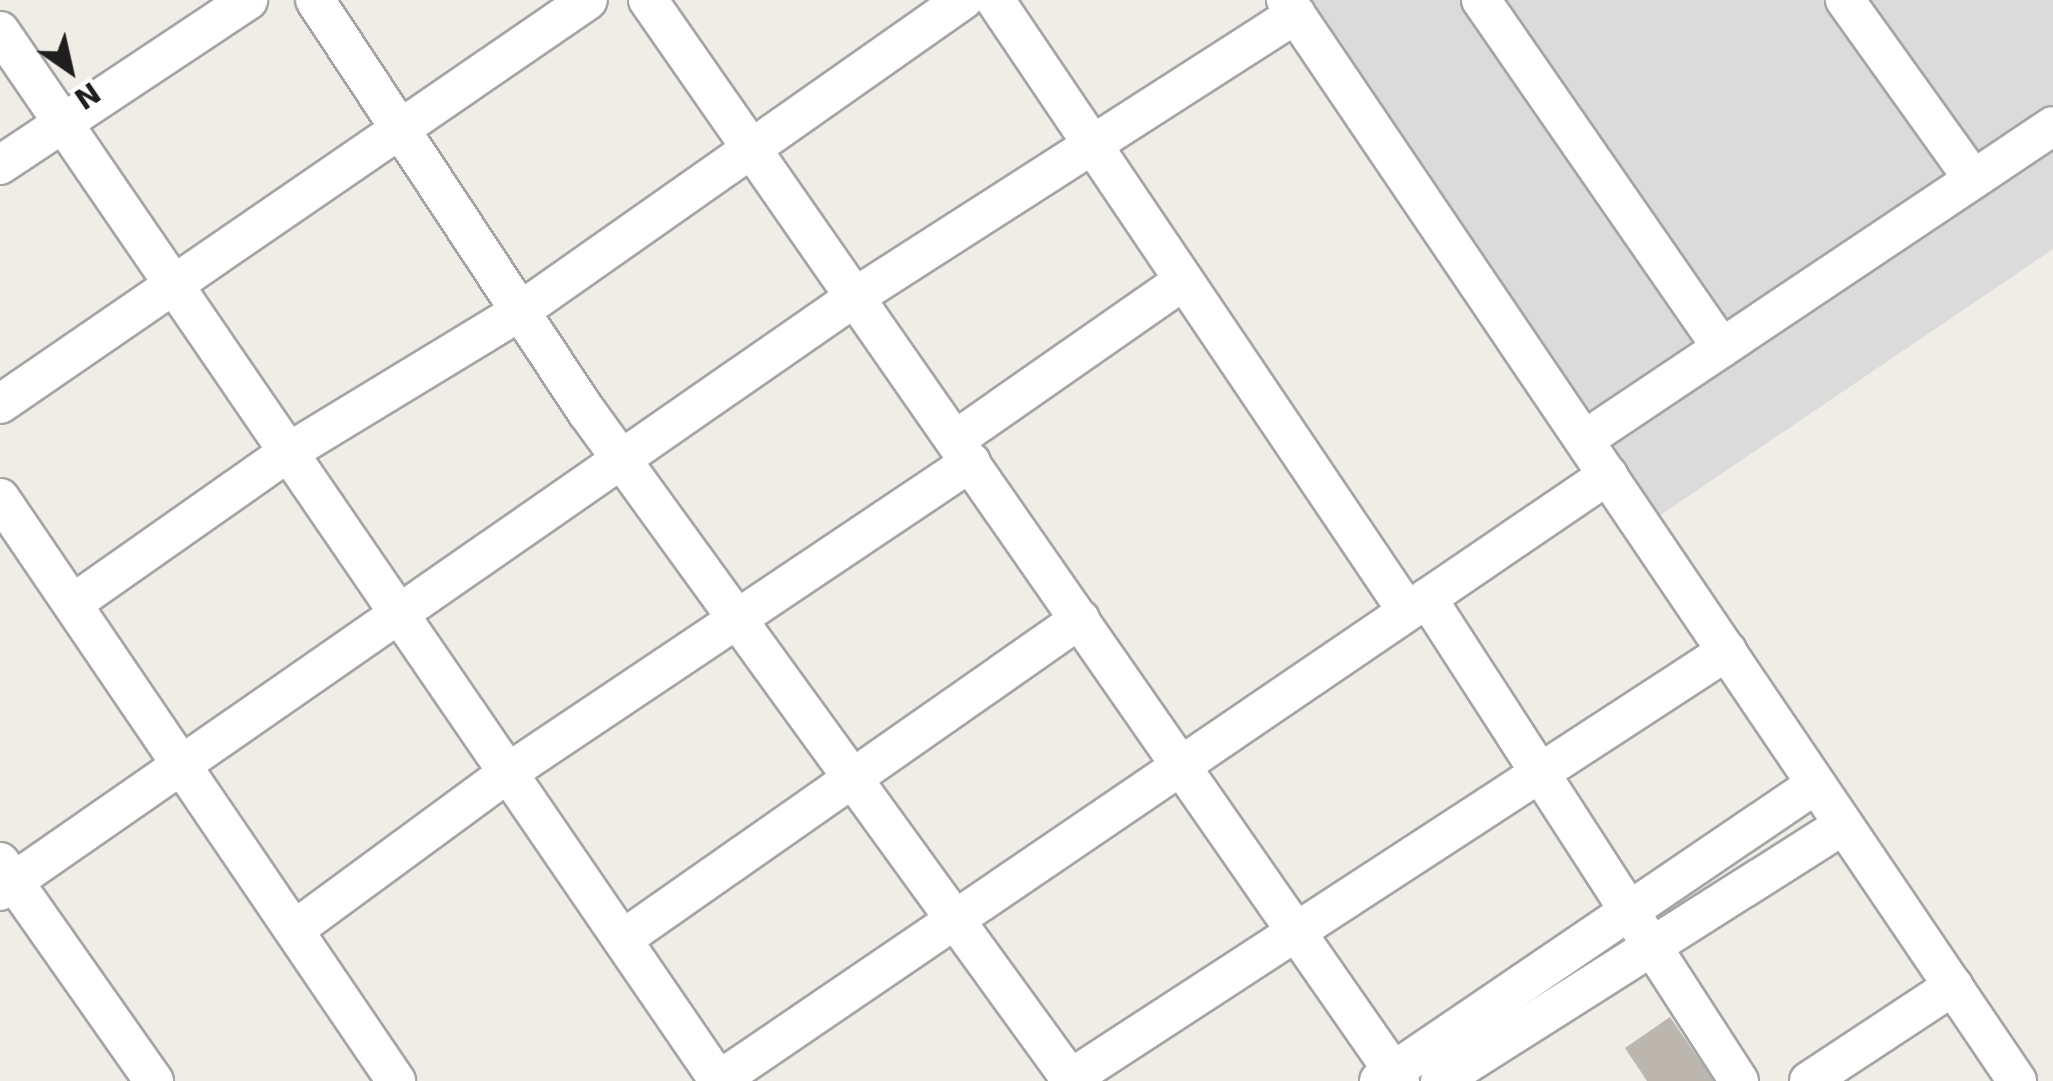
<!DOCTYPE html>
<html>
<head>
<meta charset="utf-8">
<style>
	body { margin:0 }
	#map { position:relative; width:2053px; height:1081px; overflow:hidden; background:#efede5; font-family:"DejaVu Sans",sans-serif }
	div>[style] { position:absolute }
	.residential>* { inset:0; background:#dcdbdb }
	.building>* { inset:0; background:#bbb6ae }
	.roads { filter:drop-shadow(2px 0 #a5a5a5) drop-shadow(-2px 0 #a5a5a5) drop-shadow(0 2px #a5a5a5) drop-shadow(0 -2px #a5a5a5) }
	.minor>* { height:38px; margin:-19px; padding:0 19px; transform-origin:19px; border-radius:19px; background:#fff }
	span { translate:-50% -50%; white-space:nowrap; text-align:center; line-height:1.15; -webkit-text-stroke:8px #fff; paint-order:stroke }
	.north { position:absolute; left:20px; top:20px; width:100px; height:100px; -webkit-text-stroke:8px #fff; paint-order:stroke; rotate:146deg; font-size:28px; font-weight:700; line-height:40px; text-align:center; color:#1e1e1e }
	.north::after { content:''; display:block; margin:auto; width:35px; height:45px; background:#1e1e1e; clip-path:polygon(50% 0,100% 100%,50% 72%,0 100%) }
</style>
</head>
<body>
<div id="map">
	<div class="residential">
		<div style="clip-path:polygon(1287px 0,2053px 0,2053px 249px,1643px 527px)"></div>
	</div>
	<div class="building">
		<div style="clip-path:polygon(1670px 1017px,1714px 1081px,1647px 1081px,1625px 1048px)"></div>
	</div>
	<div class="roads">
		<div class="minor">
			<div style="left:315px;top:0;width:494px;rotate:56.6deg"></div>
			<div style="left:587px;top:412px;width:826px;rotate:54.06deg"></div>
			<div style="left:648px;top:0;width:1317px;rotate:55.18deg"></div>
			<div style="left:995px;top:0;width:737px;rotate:56.01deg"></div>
			<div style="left:1286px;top:0;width:1305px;rotate:55.93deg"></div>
			<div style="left:1481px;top:0;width:423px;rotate:55.3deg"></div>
			<div style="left:1845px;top:0;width:220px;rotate:54.4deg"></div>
			<div style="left:0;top:31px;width:1273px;rotate:55.6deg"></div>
			<div style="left:0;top:165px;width:298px;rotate:-33.6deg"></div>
			<div style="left:0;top:404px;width:713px;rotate:-34.49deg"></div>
			<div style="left:955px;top:440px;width:279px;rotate:-34.9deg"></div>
			<div style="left:1584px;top:440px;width:564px;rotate:-33.8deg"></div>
			<div style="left:0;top:498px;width:705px;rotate:55.81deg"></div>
			<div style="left:1427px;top:598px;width:575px;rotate:57.14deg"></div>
			<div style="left:75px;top:602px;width:256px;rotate:-35.1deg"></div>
			<div style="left:284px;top:455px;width:275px;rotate:-31.3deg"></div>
			<div style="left:519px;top:312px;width:543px;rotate:-35.1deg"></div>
			<div style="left:0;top:862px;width:268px;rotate:54.9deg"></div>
			<div style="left:0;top:891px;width:1041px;rotate:-34.79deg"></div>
			<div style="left:855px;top:297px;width:524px;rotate:-32.69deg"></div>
			<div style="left:294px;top:930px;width:263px;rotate:-36.3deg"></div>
			<div style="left:506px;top:774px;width:560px;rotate:-33.86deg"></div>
			<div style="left:623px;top:939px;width:558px;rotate:-35deg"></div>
			<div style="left:718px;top:1081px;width:1077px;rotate:-34.25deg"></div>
			<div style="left:1067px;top:1081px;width:788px;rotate:-33.08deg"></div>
			<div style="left:1379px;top:1081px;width:528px;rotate:-34.2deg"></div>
			<div style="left:1440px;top:1081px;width:478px;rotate:-32.4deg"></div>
			<div style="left:1809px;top:1081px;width:173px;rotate:-33.4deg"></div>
		</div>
	</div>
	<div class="north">N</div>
</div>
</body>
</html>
